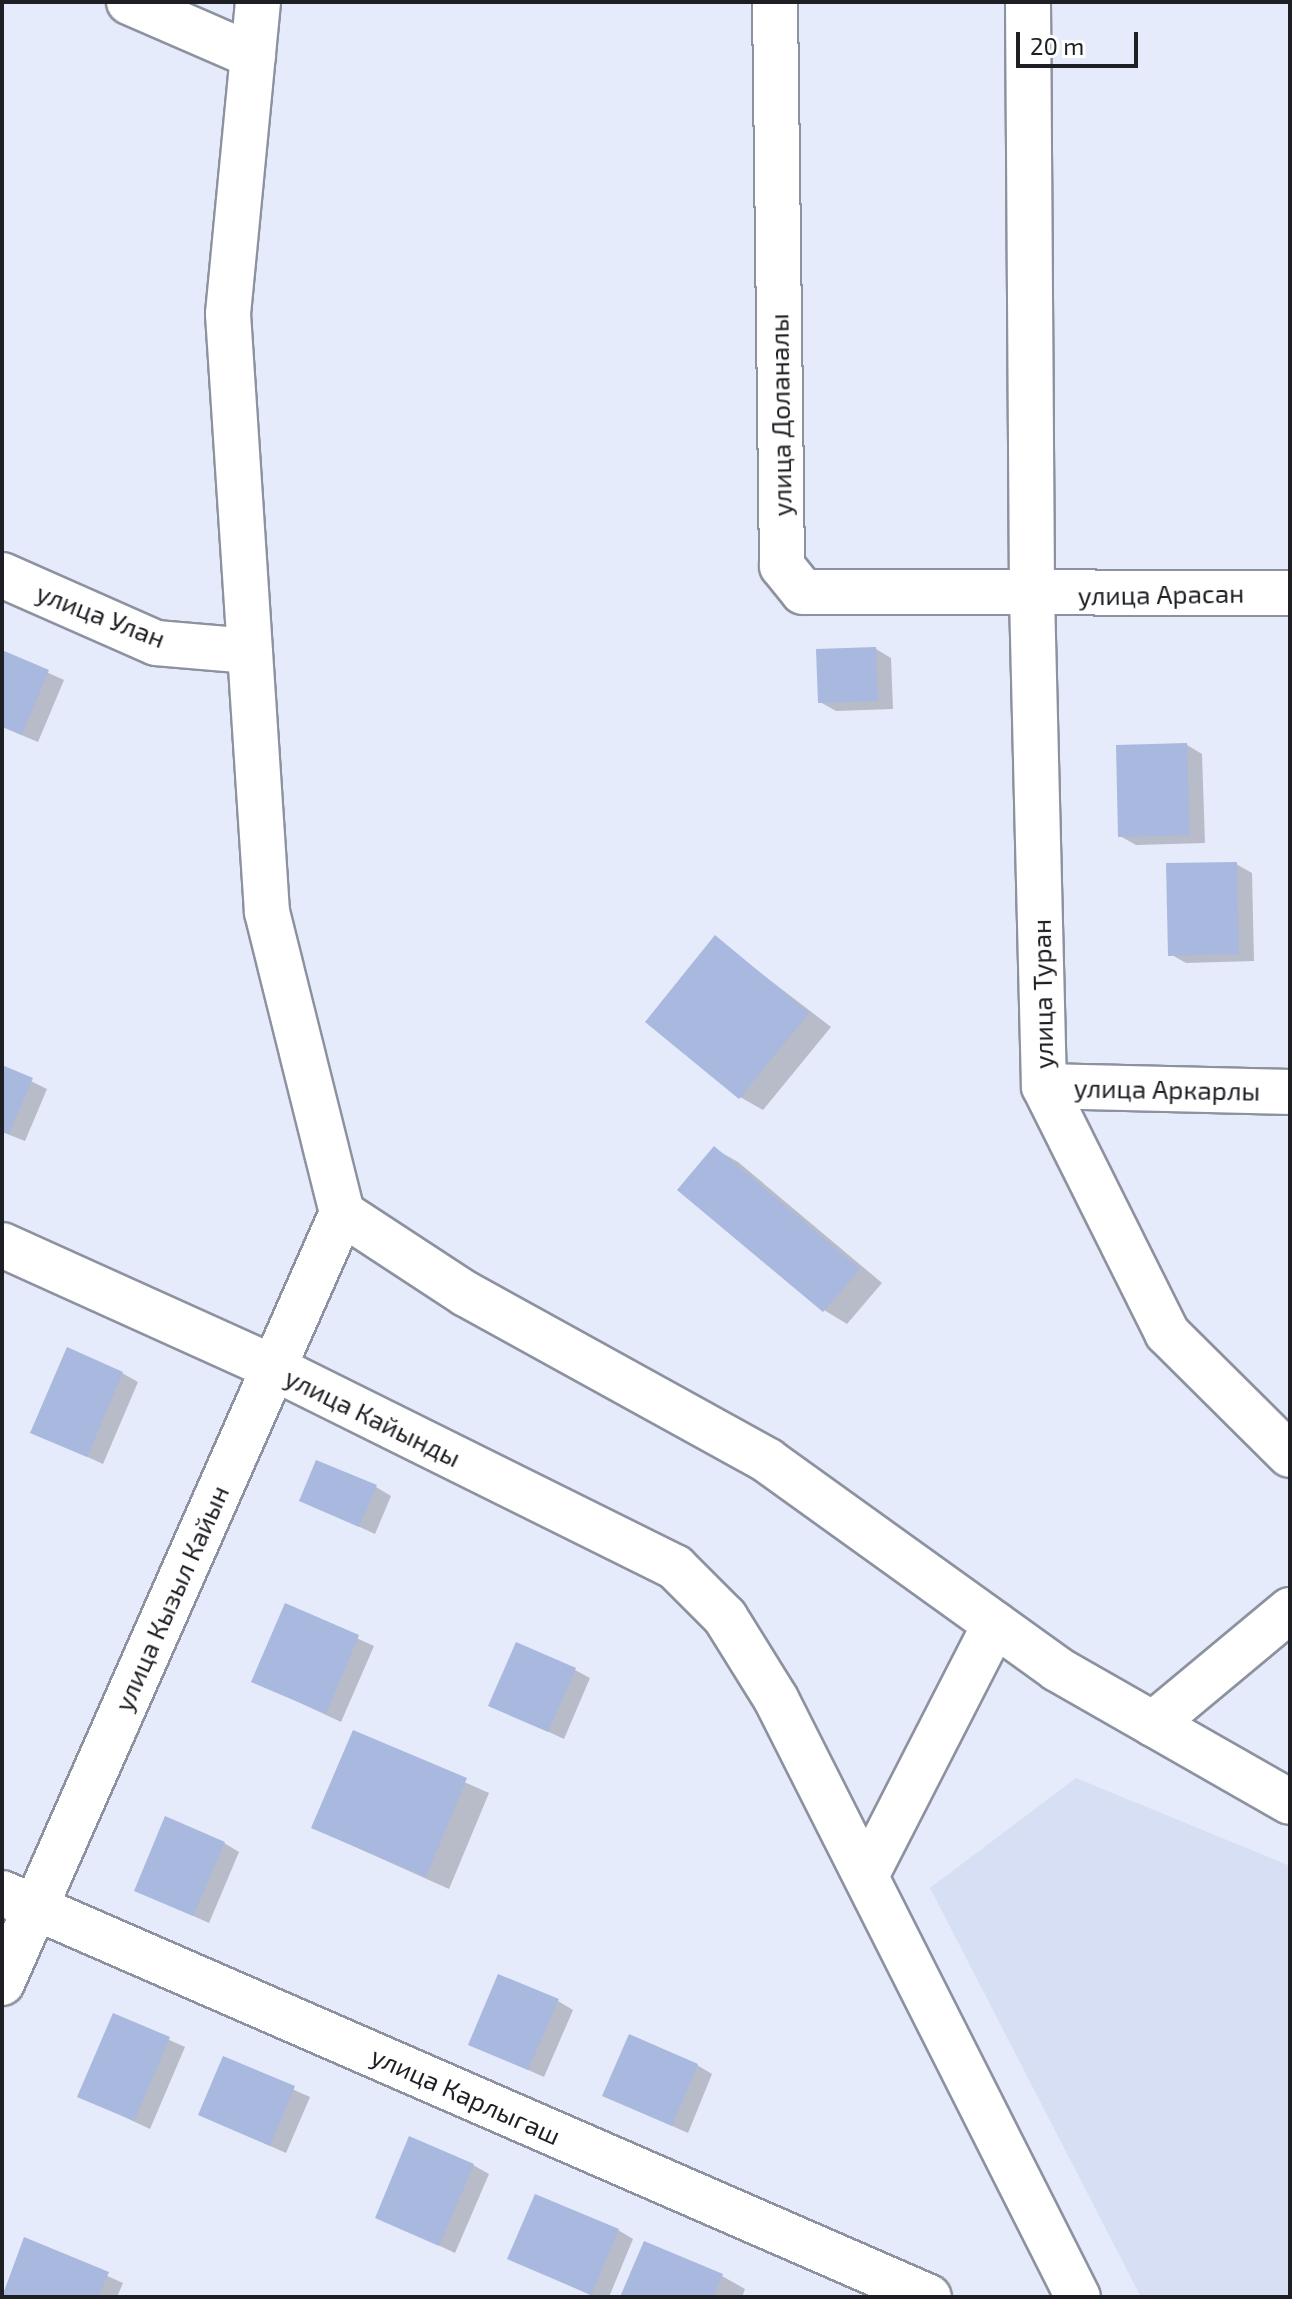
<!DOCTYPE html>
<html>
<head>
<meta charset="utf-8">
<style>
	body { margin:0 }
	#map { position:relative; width:1292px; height:2299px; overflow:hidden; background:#e5ebfa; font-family:"Exo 2",sans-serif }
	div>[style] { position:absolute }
	.built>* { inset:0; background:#d6dff4 }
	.shadow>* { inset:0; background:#0003 }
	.building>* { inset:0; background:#a8b8de }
	.roads { filter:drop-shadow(2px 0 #8c929f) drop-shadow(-2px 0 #8c929f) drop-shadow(0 2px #8c929f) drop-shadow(0 -2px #8c929f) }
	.minor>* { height:44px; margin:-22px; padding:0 22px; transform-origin:22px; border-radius:22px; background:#fff }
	span { translate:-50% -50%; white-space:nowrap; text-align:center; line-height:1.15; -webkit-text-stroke:6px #fff; paint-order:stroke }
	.street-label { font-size:26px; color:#1d1f24 }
	.frame { position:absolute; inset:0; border:4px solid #1d1f24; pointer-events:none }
	.scale { position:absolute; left:1016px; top:32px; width:122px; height:36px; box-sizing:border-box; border:4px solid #1d1f24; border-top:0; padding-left:10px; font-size:24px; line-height:28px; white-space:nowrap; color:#1d1f24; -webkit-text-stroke:6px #fff; paint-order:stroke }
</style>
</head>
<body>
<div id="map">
	<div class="built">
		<div style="clip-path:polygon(1076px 1778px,1290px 1866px,1290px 2297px,1141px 2297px,930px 1888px)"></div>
	</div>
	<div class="shadow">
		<div style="clip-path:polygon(876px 649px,891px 658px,893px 709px,836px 711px,820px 702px)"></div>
		<div style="clip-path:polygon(2px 652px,64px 680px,38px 742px,2px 727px)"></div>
		<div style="clip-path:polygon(1187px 745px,1202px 754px,1205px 843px,1136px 845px,1120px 836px)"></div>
		<div style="clip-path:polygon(1236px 864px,1252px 873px,1254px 961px,1186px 963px,1170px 954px)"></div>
		<div style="clip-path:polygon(715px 938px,831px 1027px,763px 1110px,740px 1097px)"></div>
		<div style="clip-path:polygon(2px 1067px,47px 1089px,25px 1141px,2px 1132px)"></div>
		<div style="clip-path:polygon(715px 1149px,738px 1162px,882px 1283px,847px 1324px,824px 1310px)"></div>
		<div style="clip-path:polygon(122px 1373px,138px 1382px,103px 1464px,33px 1432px)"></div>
		<div style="clip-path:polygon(376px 1487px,391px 1496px,375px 1534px,301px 1500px)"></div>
		<div style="clip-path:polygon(286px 1606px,374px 1646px,341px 1722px,254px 1681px)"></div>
		<div style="clip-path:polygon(575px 1670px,590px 1678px,564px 1739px,491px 1705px)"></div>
		<div style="clip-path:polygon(354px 1733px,489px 1793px,449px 1889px,313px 1828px)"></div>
		<div style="clip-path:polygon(224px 1843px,239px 1852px,209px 1923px,136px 1890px)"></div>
		<div style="clip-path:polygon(558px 2001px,573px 2010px,544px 2077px,470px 2044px)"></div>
		<div style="clip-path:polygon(114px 2015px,185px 2047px,150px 2129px,80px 2096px)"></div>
		<div style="clip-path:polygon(224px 2059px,310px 2097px,286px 2153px,201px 2115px)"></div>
		<div style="clip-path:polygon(697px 2065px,712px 2074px,688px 2133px,605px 2096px)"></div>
		<div style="clip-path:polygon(473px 2165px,489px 2174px,455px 2253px,378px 2217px)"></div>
		<div style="clip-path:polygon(618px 2230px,633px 2239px,609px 2297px,595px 2297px,510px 2258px)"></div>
		<div style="clip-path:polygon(25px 2239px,123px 2283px,117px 2297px,2px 2297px)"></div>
		<div style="clip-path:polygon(645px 2243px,722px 2276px,745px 2289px,742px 2297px,622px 2297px)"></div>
	</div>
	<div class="building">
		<div style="clip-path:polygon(876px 647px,878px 701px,818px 703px,816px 649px)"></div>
		<div style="clip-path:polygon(2px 650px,49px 670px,22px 735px,2px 726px)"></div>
		<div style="clip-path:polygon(1187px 743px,1190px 835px,1118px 837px,1116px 745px)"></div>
		<div style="clip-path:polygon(1237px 862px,1239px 954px,1168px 956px,1166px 863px)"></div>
		<div style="clip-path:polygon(715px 935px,809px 1013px,739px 1099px,645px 1022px)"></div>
		<div style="clip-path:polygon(2px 1065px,33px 1078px,9px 1134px,2px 1131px)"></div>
		<div style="clip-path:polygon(714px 1146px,860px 1269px,823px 1312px,677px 1190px)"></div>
		<div style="clip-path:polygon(67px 1347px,123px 1372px,87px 1457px,30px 1433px)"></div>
		<div style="clip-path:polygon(316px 1460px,377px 1485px,359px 1527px,299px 1501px)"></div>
		<div style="clip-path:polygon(285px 1603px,359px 1635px,326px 1714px,251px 1682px)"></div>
		<div style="clip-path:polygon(516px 1642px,576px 1668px,548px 1732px,488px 1706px)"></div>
		<div style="clip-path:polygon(353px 1730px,467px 1778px,426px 1877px,311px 1828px)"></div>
		<div style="clip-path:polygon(165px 1816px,225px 1842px,193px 1916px,134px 1891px)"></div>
		<div style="clip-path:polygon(498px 1974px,559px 1999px,528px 2070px,468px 2045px)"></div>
		<div style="clip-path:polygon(113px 2013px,170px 2037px,134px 2121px,77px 2097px)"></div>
		<div style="clip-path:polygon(629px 2034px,698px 2064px,672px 2126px,602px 2096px)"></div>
		<div style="clip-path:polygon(223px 2056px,295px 2086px,270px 2146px,198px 2115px)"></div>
		<div style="clip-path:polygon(409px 2136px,474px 2164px,439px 2246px,375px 2218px)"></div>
		<div style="clip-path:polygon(535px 2194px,619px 2229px,591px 2295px,507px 2259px)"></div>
		<div style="clip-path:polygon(24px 2237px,109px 2272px,98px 2297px,2px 2297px)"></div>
		<div style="clip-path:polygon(644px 2241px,723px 2274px,713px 2297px,620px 2297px)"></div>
	</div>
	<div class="roads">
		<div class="minor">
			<div style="left:129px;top:2px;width:135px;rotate:23.5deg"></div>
			<div style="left:258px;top:2px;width:313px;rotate:95.5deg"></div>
			<div style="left:228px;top:314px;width:599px;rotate:86.27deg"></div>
			<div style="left:267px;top:912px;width:310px;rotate:76deg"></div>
			<div style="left:342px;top:1213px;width:148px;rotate:33.2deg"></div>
			<div style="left:466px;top:1294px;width:345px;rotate:28.9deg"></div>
			<div style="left:768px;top:1461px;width:356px;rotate:35.7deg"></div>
			<div style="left:1057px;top:1669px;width:268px;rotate:29.7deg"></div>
			<div style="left:775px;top:2px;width:564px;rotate:89.29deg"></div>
			<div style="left:782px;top:566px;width:33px;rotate:51deg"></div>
			<div style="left:803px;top:592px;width:487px;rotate:0.1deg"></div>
			<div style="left:1028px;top:2px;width:594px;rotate:89.61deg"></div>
			<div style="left:1032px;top:596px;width:490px;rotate:88.6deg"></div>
			<div style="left:1044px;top:1086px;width:276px;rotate:63.5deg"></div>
			<div style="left:1167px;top:1333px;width:173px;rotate:44.8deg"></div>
			<div style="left:2px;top:575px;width:168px;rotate:23.8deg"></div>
			<div style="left:156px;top:643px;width:94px;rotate:4.9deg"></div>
			<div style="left:1044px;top:1086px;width:246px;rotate:1.4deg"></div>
			<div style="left:2px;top:1245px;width:296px;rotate:24.3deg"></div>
			<div style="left:272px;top:1367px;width:450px;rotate:26.4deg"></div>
			<div style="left:675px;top:1567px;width:71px;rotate:45deg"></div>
			<div style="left:725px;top:1617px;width:97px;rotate:58.1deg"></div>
			<div style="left:776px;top:1699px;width:670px;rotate:63.21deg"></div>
			<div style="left:1153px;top:1724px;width:178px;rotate:-39.8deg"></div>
			<div style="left:866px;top:1876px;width:283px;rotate:-62.9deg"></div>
			<div style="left:2px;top:1893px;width:1011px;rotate:23.55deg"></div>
			<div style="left:2px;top:1983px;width:842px;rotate:-66.18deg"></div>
		</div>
	</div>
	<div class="street-label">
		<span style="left:780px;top:415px;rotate:-91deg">улица Доланалы</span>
		<span style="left:1161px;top:594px;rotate:-1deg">улица Арасан</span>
		<span style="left:101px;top:615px;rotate:21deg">улица Улан</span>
		<span style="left:1042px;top:994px;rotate:-91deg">улица Туран</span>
		<span style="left:1167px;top:1089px;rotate:1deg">улица Аркарлы</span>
		<span style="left:373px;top:1417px;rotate:26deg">улица Кайынды</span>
		<span style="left:171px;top:1598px;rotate:-66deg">улица Кызыл Кайын</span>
		<span style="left:466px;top:2095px;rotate:24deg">улица Карлыгаш</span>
	</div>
	<div class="frame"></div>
	<div class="scale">20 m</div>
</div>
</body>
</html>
